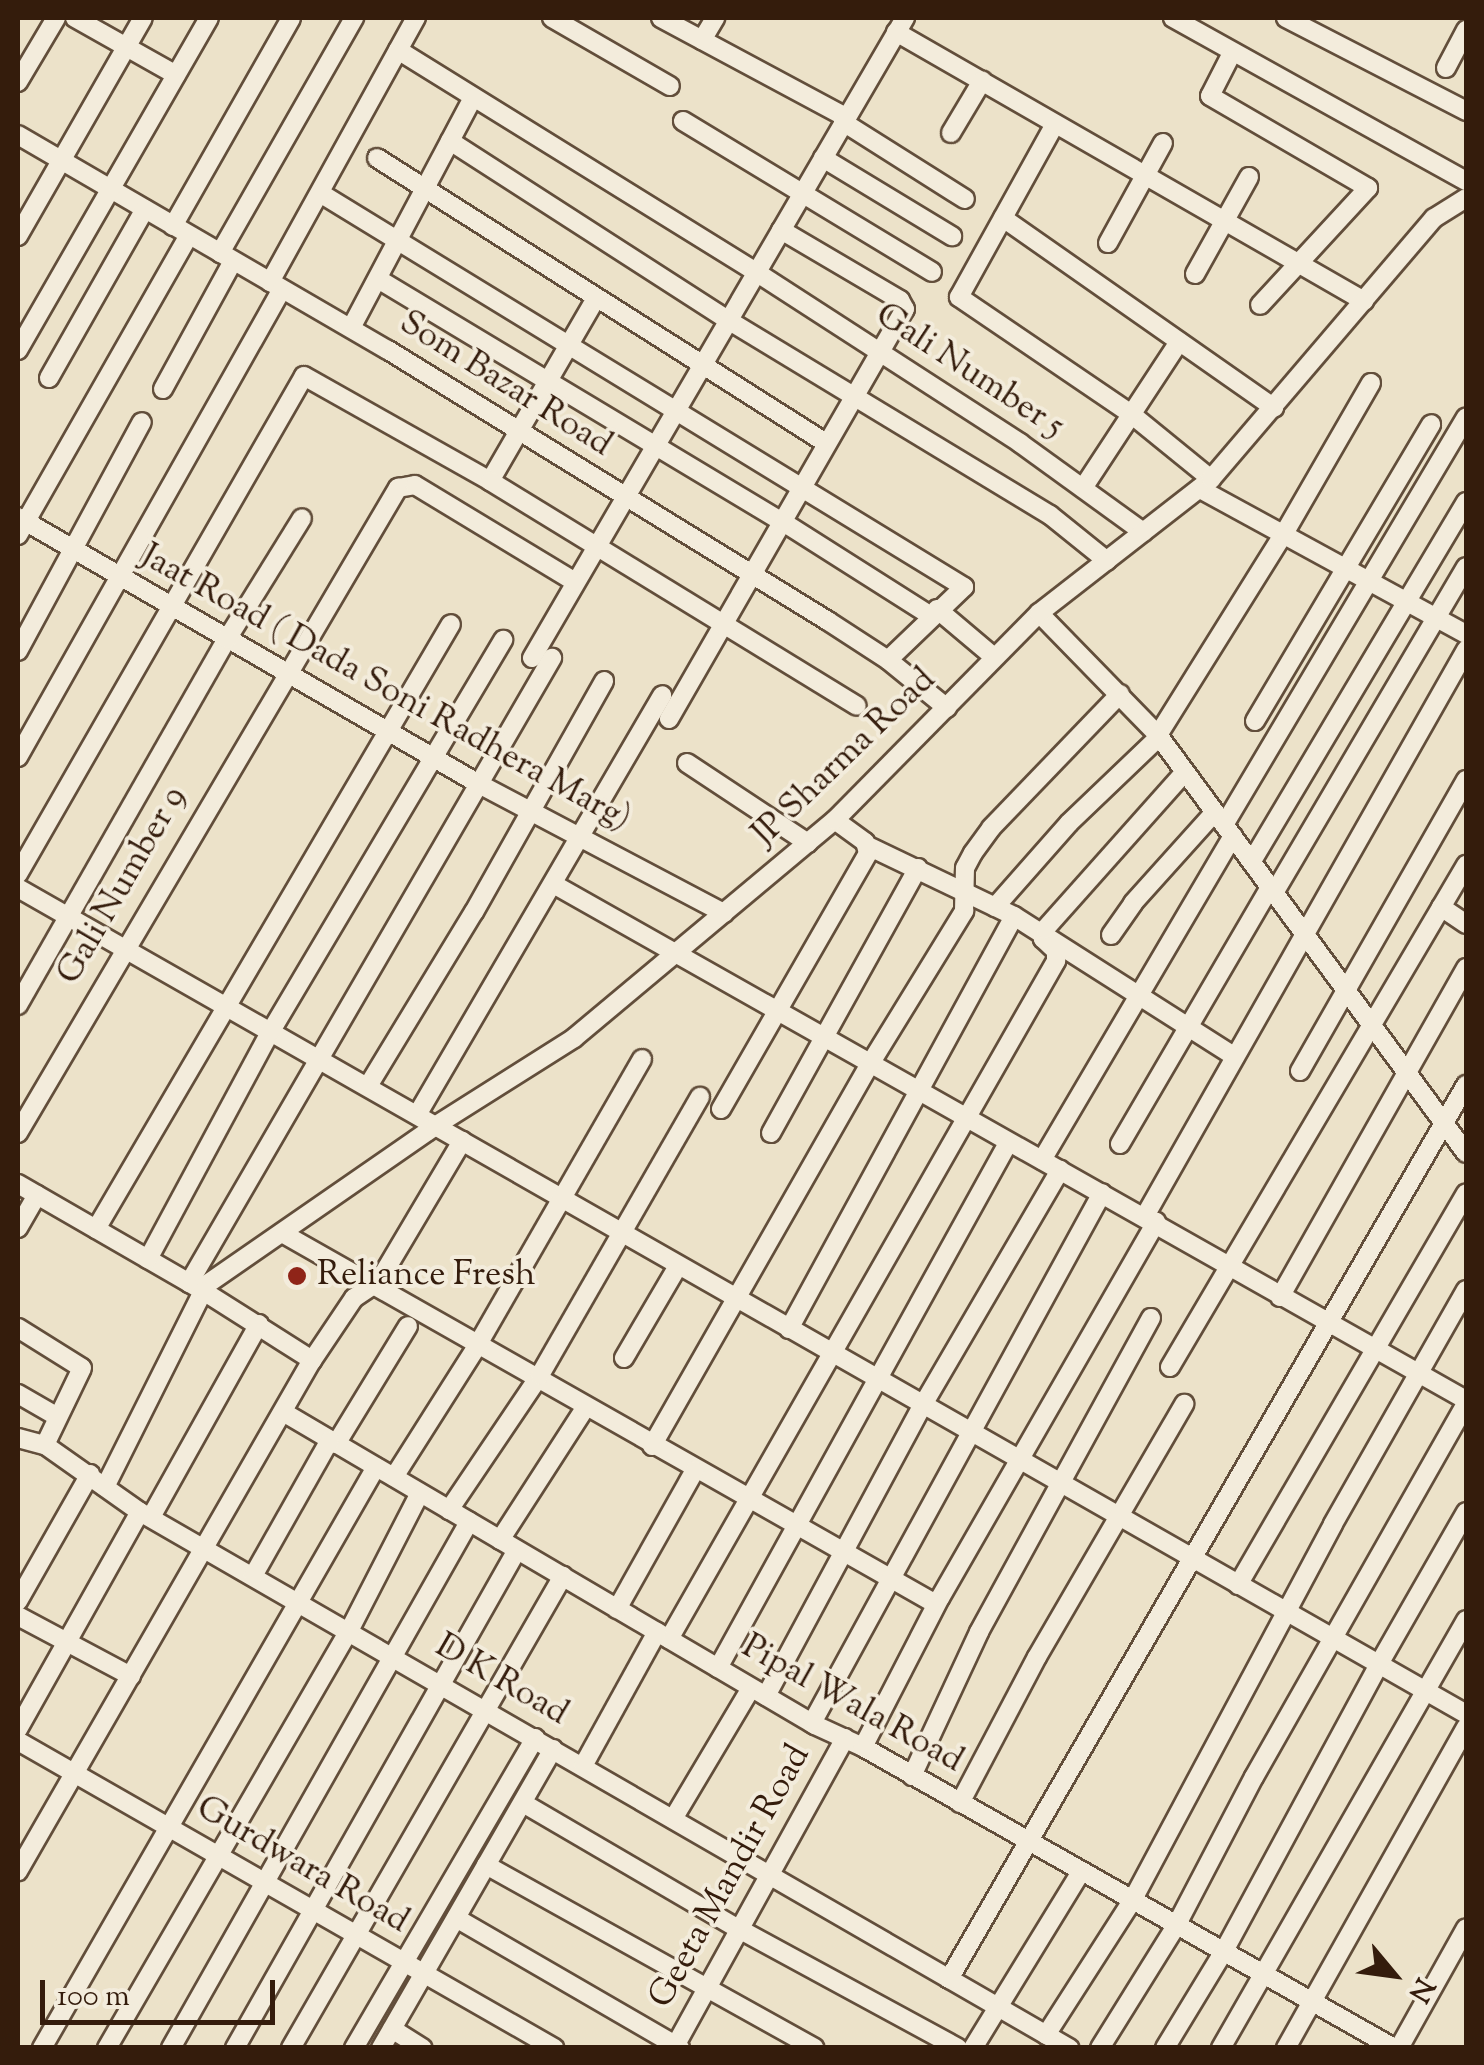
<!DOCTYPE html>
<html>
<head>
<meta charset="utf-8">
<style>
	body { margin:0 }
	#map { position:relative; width:1484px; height:2065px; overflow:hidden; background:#ece2c9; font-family:"Sorts Mill Goudy",serif }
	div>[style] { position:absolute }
	.roads { filter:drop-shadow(2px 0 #624e3b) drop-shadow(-2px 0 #624e3b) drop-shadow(0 2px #624e3b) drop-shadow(0 -2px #624e3b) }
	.minor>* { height:18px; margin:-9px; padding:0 9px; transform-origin:9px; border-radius:9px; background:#f3ecdc }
	.dots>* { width:28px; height:28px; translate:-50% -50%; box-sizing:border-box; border:5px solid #f3ecdc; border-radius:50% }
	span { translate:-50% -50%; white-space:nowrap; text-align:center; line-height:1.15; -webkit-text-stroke:8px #f3ecdc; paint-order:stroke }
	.street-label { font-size:35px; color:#341c0c }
	.poi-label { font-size:35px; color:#341c0c }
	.left { translate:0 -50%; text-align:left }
	.frame { position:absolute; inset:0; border:20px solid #341c0c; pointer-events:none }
	.north { position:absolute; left:1344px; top:1925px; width:100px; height:100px; -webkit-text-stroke:8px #f3ecdc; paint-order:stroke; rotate:119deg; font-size:28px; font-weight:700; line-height:40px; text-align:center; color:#341c0c }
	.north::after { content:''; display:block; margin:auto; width:35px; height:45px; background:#341c0c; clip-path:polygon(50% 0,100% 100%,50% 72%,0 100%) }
	.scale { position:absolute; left:40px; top:1980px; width:235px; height:45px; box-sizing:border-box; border:5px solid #341c0c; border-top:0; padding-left:12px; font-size:30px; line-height:35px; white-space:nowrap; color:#341c0c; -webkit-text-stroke:8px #f3ecdc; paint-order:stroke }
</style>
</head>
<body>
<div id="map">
	<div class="roads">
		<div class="minor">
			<div style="left:75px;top:18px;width:116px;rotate:29.4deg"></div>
			<div style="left:552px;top:18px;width:136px;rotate:30deg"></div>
			<div style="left:661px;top:18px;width:210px;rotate:28.2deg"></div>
			<div style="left:1173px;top:18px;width:335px;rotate:29.1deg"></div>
			<div style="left:1286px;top:18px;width:203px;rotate:27.3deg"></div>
			<div style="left:896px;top:32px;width:540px;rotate:29.89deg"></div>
			<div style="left:702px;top:40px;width:26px;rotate:-59deg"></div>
			<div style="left:398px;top:50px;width:421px;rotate:31.8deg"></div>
			<div style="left:756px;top:272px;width:315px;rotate:32.9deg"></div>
			<div style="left:1020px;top:443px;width:152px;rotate:35.9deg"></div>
			<div style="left:1232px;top:53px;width:48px;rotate:117.1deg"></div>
			<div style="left:1210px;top:96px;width:183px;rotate:30.2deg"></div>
			<div style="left:1368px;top:188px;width:159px;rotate:132.7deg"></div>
			<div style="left:1446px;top:68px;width:43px;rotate:-62.2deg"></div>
			<div style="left:18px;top:82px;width:74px;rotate:-59.3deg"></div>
			<div style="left:683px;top:121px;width:291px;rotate:31.2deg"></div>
			<div style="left:843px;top:122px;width:144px;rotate:32.3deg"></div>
			<div style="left:1055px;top:124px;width:198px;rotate:119deg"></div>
			<div style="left:959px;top:297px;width:208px;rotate:34.2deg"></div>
			<div style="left:1131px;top:414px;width:103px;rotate:39.1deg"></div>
			<div style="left:951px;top:133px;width:61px;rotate:-59.2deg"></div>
			<div style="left:18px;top:135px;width:428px;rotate:30.2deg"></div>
			<div style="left:388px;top:350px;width:517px;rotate:31.63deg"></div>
			<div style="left:828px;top:621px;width:72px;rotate:33deg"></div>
			<div style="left:888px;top:660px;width:76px;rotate:39.1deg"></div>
			<div style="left:450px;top:141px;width:331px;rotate:32.8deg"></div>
			<div style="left:728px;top:320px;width:376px;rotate:31.2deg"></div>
			<div style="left:1050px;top:515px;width:73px;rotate:38.9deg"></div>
			<div style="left:377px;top:158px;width:532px;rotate:32.41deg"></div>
			<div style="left:823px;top:158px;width:151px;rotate:31.2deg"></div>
			<div style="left:320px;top:193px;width:755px;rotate:31.46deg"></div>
			<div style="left:964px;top:587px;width:105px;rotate:136.2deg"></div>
			<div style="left:1003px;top:218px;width:331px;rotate:35deg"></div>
			<div style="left:173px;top:226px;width:239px;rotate:-60.4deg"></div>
			<div style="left:18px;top:236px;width:251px;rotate:-60.2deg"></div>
			<div style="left:1108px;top:243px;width:114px;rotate:-61.2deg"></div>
			<div style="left:220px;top:253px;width:271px;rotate:-60.3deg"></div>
			<div style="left:1195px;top:274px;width:111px;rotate:-60.9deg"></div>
			<div style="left:378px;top:279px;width:472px;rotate:31deg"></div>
			<div style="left:783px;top:522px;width:175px;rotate:32.4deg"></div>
			<div style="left:270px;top:282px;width:302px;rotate:-61.1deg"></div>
			<div style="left:351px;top:328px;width:259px;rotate:-62.1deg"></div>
			<div style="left:18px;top:350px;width:383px;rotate:-60.1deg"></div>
			<div style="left:49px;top:378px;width:194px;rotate:-60.4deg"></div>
			<div style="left:163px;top:389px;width:146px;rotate:-61.3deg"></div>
			<div style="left:490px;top:481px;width:211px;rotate:-59.9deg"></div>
			<div style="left:1083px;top:488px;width:175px;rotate:-56.7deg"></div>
			<div style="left:1200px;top:489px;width:303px;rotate:28.6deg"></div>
			<div style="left:18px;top:517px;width:533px;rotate:30.08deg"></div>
			<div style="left:479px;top:784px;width:277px;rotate:27.8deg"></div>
			<div style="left:18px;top:535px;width:345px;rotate:-60.3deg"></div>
			<div style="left:937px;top:609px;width:75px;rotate:40.1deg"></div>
			<div style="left:1039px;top:613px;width:170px;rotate:45.7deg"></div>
			<div style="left:1158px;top:735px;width:519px;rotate:53.62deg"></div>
			<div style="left:18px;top:651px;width:260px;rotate:-61.6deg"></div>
			<div style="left:532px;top:658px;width:741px;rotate:-59.77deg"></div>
			<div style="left:669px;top:719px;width:473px;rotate:-60.1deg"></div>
			<div style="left:905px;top:309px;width:10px;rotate:-119deg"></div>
			<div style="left:900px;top:300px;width:138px;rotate:-149.5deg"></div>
			<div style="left:1255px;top:721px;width:345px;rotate:-59.3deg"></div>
			<div style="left:1158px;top:735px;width:239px;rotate:-58deg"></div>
			<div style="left:1285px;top:532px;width:172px;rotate:-60deg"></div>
			<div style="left:18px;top:757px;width:537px;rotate:-60.57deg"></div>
			<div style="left:687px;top:763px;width:145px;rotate:33.5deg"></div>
			<div style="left:1224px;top:825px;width:474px;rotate:-59.3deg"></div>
			<div style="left:868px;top:846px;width:162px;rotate:25.6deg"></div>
			<div style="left:1014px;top:916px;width:262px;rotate:32.5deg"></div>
			<div style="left:1252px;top:861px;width:418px;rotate:-59.2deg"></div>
			<div style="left:18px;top:874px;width:574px;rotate:-60.13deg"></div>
			<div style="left:304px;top:376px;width:214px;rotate:29.4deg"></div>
			<div style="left:490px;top:481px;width:430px;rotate:31.5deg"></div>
			<div style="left:555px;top:885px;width:1046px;rotate:29.48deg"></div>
			<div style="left:18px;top:888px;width:1667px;rotate:29.7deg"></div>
			<div style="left:1274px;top:893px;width:378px;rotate:-59.5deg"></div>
			<div style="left:995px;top:907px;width:112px;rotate:-48.6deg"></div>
			<div style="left:1069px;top:823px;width:124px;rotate:-43.7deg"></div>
			<div style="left:1441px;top:907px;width:30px;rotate:34deg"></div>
			<div style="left:1111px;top:935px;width:39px;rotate:-55deg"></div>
			<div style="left:1133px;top:903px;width:121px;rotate:-48deg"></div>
			<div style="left:18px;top:1005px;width:421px;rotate:-60.3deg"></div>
			<div style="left:227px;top:639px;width:142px;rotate:-58.2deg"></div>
			<div style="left:1300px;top:1071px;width:335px;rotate:-60.3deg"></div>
			<div style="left:368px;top:1086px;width:204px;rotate:-58.7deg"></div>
			<div style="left:474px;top:912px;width:265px;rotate:-60.6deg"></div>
			<div style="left:721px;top:1109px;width:295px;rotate:-60.1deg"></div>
			<div style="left:868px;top:853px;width:11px;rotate:-105deg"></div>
			<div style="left:865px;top:842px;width:37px;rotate:-144deg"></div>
			<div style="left:417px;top:1115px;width:486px;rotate:-59.7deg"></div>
			<div style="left:18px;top:1133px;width:749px;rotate:-59.5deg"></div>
			<div style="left:398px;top:488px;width:17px;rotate:-10deg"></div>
			<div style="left:415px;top:485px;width:187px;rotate:31.2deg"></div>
			<div style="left:771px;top:1133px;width:303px;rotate:-61deg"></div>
			<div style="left:1120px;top:1144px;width:299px;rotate:-59.7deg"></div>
			<div style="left:1042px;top:1160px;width:376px;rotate:-59.5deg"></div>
			<div style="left:18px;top:1184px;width:210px;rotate:30deg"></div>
			<div style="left:200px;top:1289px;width:133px;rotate:32.4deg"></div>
			<div style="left:312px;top:1360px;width:590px;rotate:119.91deg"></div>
			<div style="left:1145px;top:1216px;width:651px;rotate:-60.44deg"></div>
			<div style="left:18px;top:1228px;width:38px;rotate:-60deg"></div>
			<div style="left:96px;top:1229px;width:701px;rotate:-59.6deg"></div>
			<div style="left:282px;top:1233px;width:752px;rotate:29.57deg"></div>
			<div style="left:148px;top:1259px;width:259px;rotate:-61.7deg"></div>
			<div style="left:271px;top:1031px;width:455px;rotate:-59.3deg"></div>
			<div style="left:189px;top:1283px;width:723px;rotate:-59.85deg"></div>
			<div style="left:200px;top:1289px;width:286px;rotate:-34.7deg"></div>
			<div style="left:435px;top:1126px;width:165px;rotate:-32.3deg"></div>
			<div style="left:574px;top:1038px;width:340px;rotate:-39.9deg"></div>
			<div style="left:835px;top:820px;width:291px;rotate:-45.4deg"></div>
			<div style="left:1039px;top:613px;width:218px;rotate:-37.9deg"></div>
			<div style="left:1211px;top:479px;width:343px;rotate:-49.5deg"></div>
			<div style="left:1434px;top:218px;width:38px;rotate:-32deg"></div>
			<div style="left:1280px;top:1297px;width:378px;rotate:-60.5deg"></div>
			<div style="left:18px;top:1328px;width:75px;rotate:32deg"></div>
			<div style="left:82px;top:1368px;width:85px;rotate:115.7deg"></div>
			<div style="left:45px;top:1445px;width:116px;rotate:35.2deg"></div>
			<div style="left:140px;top:1512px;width:1073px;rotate:29.98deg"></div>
			<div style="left:789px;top:1329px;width:470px;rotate:-61.4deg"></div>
			<div style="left:624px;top:1358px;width:107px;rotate:-59.6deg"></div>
			<div style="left:311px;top:1362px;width:77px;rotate:-56.1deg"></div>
			<div style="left:354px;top:1298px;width:30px;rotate:-34deg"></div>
			<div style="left:379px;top:1281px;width:163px;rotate:-59.3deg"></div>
			<div style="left:1170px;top:1367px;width:583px;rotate:-59.47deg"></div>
			<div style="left:18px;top:1394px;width:46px;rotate:29.9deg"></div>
			<div style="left:283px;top:1412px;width:617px;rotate:30.47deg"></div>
			<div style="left:815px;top:1725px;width:53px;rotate:24.6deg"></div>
			<div style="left:863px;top:1747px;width:610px;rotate:29.55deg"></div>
			<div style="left:18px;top:1438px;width:28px;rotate:15deg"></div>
			<div style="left:336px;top:1444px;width:138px;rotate:-58.6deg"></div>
			<div style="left:652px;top:1446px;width:440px;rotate:-60.3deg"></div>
			<div style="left:870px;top:1064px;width:180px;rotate:-58.4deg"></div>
			<div style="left:964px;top:911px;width:43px;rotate:-88.7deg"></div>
			<div style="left:965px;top:868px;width:17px;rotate:-62deg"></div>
			<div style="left:973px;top:853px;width:31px;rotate:-54deg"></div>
			<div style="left:991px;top:828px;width:186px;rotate:-46.1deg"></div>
			<div style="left:394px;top:1477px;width:155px;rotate:-57.6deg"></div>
			<div style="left:477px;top:1346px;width:331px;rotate:-60.1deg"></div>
			<div style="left:105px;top:1487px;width:219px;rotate:-63.4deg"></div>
			<div style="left:449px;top:1510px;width:163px;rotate:-56deg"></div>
			<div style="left:540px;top:1375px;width:321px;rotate:-60.1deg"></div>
			<div style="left:151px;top:1517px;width:221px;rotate:-60.8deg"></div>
			<div style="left:500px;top:1540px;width:157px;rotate:-57.2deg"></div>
			<div style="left:253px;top:1576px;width:156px;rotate:-60.5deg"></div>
			<div style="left:1238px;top:1585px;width:453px;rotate:-59.8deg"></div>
			<div style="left:18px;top:1601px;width:146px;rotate:-60.4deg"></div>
			<div style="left:617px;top:1609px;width:159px;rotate:-60.7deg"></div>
			<div style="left:18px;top:1616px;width:128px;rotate:28deg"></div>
			<div style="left:669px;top:1639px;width:781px;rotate:-60.28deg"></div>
			<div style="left:1056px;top:961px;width:10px;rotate:-90deg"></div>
			<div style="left:1056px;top:951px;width:18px;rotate:-137deg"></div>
			<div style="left:1043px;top:939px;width:10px;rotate:-79deg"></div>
			<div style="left:1045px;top:929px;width:210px;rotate:-48.3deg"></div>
			<div style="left:718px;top:1668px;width:600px;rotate:-61.08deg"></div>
			<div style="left:766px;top:1696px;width:333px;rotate:-61.7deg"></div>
			<div style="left:924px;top:1403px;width:270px;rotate:-59.7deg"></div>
			<div style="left:812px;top:1723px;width:604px;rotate:-61.31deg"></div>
			<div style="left:18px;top:1729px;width:249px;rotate:-60.7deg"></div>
			<div style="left:18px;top:1741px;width:618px;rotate:29.8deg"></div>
			<div style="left:863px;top:1747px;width:168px;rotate:-62.7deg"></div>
			<div style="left:940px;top:1598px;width:434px;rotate:-60.1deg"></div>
			<div style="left:583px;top:1766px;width:153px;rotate:-61.1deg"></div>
			<div style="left:912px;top:1776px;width:159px;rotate:-65deg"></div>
			<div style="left:979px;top:1632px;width:358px;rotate:-61.3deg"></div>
			<div style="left:523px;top:1803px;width:250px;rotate:30.3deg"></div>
			<div style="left:739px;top:1929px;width:249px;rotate:28.5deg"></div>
			<div style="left:960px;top:1803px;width:165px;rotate:-62.2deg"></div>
			<div style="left:1037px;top:1657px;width:293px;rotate:-59.8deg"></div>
			<div style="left:673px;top:1819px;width:152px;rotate:-59.2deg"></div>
			<div style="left:486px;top:1865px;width:376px;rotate:29.1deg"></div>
			<div style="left:456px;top:1918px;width:259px;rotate:30.1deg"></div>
			<div style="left:949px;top:1979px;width:1033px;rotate:-59.96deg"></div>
			<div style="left:392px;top:2029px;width:36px;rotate:32deg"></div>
			<div style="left:1046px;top:2035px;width:159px;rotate:-57.3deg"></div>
			<div style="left:1132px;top:1901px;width:427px;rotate:-61.9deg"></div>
			<div style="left:1333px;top:1524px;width:269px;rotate:-60.4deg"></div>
			<div style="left:42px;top:2048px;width:670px;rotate:-60.11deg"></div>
			<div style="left:107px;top:2048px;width:482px;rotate:-59.9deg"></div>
			<div style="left:349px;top:1631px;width:155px;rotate:-62.8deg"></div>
			<div style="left:171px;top:2048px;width:605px;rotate:-60.47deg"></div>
			<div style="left:235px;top:2048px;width:572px;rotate:-60.48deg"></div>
			<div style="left:291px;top:2048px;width:545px;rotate:-60.05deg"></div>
			<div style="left:354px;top:2048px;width:359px;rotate:-59.7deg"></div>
			<div style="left:381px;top:2048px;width:345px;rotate:-60.1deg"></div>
			<div style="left:674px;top:2048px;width:354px;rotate:-61.1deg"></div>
			<div style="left:973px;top:2048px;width:206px;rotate:-58.5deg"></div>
			<div style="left:1100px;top:2048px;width:144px;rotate:-58.1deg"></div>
			<div style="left:1176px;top:1926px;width:168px;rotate:-62.4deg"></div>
			<div style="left:1254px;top:1777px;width:429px;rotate:-60.4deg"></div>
			<div style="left:1165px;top:2048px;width:114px;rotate:-58.7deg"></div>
			<div style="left:1224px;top:1951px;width:326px;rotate:-61.6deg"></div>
			<div style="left:1379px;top:1664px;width:175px;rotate:-60.2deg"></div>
			<div style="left:1221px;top:2048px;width:493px;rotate:-60.2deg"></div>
			<div style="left:1286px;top:2048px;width:368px;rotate:-60.7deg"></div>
			<div style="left:1399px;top:2048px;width:137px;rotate:-60.8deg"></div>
		</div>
	</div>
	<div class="dots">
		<div style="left:297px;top:1276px;background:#8f2418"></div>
	</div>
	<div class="street-label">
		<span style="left:969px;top:372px;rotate:33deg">Gali Number 5</span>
		<span style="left:505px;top:385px;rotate:32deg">Som Bazar Road</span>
		<span style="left:385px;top:689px;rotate:29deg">Jaat Road ( Dada Soni Radhera Marg)</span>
		<span style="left:845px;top:758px;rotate:-44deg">JP Sharma Road</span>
		<span style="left:123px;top:886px;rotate:-60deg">Gali Number 9</span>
		<span style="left:501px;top:1681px;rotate:30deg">D K Road</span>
		<span style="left:852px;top:1705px;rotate:29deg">Pipal Wala Road</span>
		<span style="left:302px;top:1866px;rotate:30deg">Gurdwara Road</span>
		<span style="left:731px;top:1877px;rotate:-61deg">Geeta Mandir Road</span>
	</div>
	<div class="poi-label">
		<span class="left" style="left:317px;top:1276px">Reliance Fresh</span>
	</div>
	<div class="frame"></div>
	<div class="north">N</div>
	<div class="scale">100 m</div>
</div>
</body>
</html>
